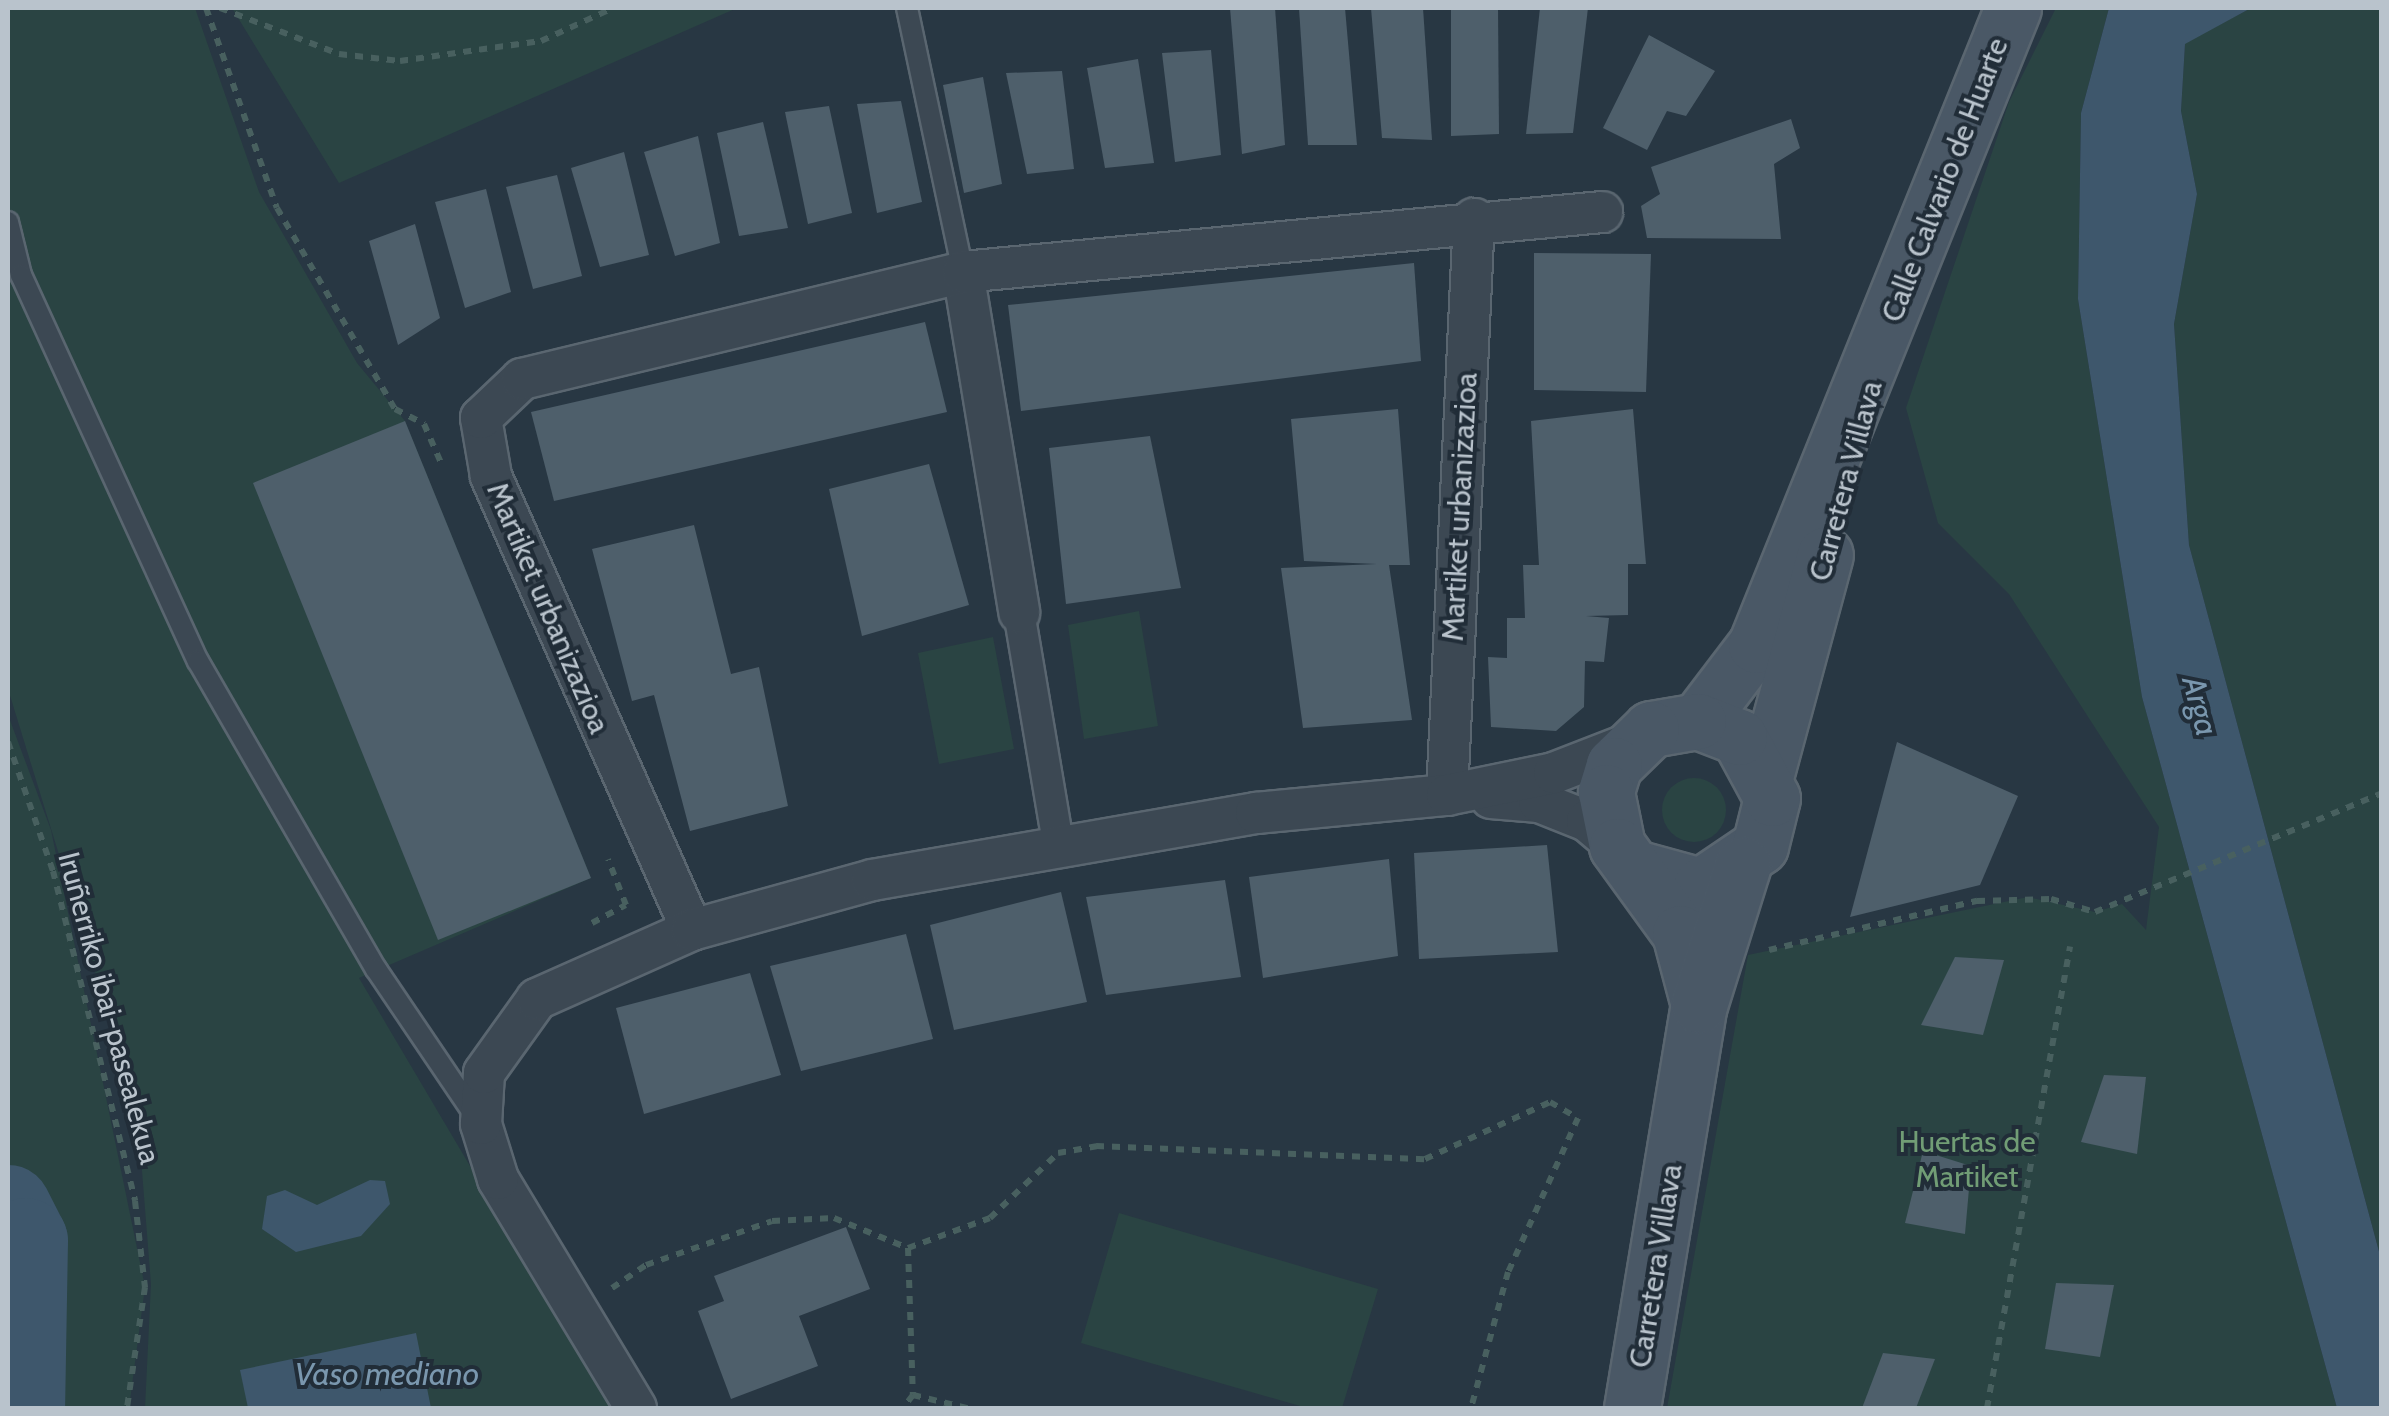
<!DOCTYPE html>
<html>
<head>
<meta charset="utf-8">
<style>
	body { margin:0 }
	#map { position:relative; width:2389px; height:1416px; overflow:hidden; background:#283743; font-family:Cabin,sans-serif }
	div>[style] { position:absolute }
	.green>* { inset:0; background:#2a4443 }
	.round { border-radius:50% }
	.water>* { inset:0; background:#3e576c }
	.river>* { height:85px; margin:-42.5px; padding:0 42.5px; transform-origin:42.5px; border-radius:42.5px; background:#3e576c }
	.building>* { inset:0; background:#4e5f6b }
	.path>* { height:6px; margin-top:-3px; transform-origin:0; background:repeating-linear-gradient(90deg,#48605f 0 8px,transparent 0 16px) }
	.roads { filter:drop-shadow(2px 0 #5a6670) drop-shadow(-2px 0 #5a6670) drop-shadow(0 2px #5a6670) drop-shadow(0 -2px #5a6670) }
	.service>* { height:20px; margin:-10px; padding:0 10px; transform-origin:10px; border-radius:10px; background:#3c4853 }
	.pedestrian>* { height:30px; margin:-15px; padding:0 15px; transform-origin:15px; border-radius:15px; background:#3c4853 }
	.minor>* { height:40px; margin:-20px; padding:0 20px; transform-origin:20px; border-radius:20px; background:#3c4853 }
	.secondary>* { height:55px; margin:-27.5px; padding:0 27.5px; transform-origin:27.5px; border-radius:27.5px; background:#4a5866 }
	span { translate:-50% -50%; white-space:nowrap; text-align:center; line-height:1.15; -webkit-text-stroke:8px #212d38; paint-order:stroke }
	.street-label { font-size:30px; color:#b9c3cc }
	.park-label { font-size:30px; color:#719d75 }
	.water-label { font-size:32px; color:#7a97ae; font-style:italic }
	.frame { position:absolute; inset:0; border:10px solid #b9c3cc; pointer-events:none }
</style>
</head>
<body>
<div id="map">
	<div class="green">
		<div style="clip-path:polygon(8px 8px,195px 8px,259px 192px,357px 363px,405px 421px,591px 878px,359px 978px,613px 1408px,145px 1408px,151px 1284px,137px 1108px,8px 689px)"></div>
		<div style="clip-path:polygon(232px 8px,737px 8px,339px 183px)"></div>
		<div style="clip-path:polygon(2056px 8px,2109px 8px,2081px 113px,2078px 299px,2142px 697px,2337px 1408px,1667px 1408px,1748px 955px,2028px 897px,2095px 912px,2122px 904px,2146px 930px,2159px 827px,2009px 594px,1938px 523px,1906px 408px,2009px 102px)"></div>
		<div style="clip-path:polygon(2251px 8px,2381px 8px,2381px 1259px,2189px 545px,2174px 324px,2197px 194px,2181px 111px,2185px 43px)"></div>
		<div style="clip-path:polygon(1139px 611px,1158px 726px,1084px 739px,1068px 625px)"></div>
		<div style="clip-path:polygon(993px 637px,1014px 749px,939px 764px,918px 653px)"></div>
		<div style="clip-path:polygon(8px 715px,51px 830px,145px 1287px,129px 1408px,8px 1408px)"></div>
		<div class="round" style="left:1662px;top:778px;width:64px;height:64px"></div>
		<div style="clip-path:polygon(1119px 1213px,1378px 1289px,1342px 1408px,1307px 1408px,1081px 1343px)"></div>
	</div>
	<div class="water">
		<div style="clip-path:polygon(2109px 8px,2251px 8px,2185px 44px,2181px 111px,2197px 194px,2174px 324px,2189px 545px,2381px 1259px,2381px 1408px,2337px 1408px,2142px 697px,2078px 299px,2081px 113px)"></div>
		<div style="clip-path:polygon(8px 1167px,50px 1402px,49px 1408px,8px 1408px)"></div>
		<div style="clip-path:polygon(370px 1180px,385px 1181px,390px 1204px,361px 1236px,296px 1252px,262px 1229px,267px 1196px,285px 1190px,317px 1205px)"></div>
		<div style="clip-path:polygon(416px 1333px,431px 1408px,248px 1408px,240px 1370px)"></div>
	</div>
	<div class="river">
		<div style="left:8px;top:1207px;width:37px;rotate:63deg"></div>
		<div style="left:25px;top:1240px;width:168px;rotate:91deg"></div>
	</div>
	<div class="building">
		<div style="clip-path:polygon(1230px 8px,1275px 8px,1285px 145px,1242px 154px)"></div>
		<div style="clip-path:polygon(1299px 8px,1345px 8px,1357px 145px,1308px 145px)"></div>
		<div style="clip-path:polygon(1371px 8px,1423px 8px,1432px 140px,1382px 138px)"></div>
		<div style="clip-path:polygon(1451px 8px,1498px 8px,1499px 134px,1451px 136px)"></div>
		<div style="clip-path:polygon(1540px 8px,1588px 8px,1573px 133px,1526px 134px)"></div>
		<div style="clip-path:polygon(1649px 35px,1715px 71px,1686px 116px,1667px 111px,1647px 150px,1603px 128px)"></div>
		<div style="clip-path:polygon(1211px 50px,1221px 155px,1175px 162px,1162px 53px)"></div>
		<div style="clip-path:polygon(1138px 59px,1154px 163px,1105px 168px,1087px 68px)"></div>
		<div style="clip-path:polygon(1062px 71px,1074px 169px,1027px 174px,1006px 73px)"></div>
		<div style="clip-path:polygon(983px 77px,1002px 184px,964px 193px,943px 85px)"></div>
		<div style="clip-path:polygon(901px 101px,922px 202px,877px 213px,857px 104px)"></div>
		<div style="clip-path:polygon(829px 106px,852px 213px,808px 224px,785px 112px)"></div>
		<div style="clip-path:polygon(1791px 119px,1800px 148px,1774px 164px,1781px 239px,1647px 238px,1641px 206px,1660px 194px,1651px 167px)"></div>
		<div style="clip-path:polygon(763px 122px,788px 228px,739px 236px,717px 133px)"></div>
		<div style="clip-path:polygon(698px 136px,720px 243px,675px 256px,644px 152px)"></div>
		<div style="clip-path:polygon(624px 152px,649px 255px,600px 267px,571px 168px)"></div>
		<div style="clip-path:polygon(557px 175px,582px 276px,533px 289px,506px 187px)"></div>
		<div style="clip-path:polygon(486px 189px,511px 292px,465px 308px,435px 202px)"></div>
		<div style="clip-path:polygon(415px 224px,440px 318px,398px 345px,369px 241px)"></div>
		<div style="clip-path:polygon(1534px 253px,1651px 254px,1646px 392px,1534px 390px)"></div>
		<div style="clip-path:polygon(1414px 263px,1421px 361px,1021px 411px,1008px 305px)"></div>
		<div style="clip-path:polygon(925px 322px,947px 412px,554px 501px,531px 412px)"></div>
		<div style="clip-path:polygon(1398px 409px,1410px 565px,1389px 565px,1412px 720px,1303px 728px,1281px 568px,1377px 564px,1304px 561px,1291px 419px)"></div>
		<div style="clip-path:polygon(1633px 409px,1646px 564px,1628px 564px,1628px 615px,1586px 616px,1609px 618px,1604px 662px,1585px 661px,1584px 707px,1556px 731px,1491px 727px,1488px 657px,1507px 658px,1507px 618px,1525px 618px,1523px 565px,1539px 565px,1531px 421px)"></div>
		<div style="clip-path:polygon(405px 421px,591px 878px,438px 940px,253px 483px)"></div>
		<div style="clip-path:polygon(1150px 436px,1181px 588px,1066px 604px,1049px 448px)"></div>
		<div style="clip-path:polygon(929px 464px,969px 605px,862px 636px,829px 489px)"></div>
		<div style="clip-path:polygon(694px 525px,731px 674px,759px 667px,788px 806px,690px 831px,654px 695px,632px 701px,592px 549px)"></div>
		<div style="clip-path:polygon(1897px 742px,2018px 796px,1980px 885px,1850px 917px)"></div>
		<div style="clip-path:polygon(1547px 845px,1558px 952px,1419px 959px,1414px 853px)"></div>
		<div style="clip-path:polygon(1389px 859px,1398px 956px,1263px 978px,1249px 877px)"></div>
		<div style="clip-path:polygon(1225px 880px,1241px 977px,1106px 995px,1086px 897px)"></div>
		<div style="clip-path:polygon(1061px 892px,1087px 1002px,954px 1030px,930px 925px)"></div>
		<div style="clip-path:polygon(906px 934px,933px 1039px,801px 1071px,770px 966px)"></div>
		<div style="clip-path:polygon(1955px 957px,2004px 960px,1983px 1035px,1921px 1025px)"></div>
		<div style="clip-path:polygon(750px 973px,781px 1075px,644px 1114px,616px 1008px)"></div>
		<div style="clip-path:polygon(2104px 1075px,2146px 1077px,2137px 1154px,2081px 1142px)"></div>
		<div style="clip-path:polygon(1923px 1151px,1971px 1166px,1965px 1234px,1905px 1223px)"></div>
		<div style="clip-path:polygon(846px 1227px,870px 1289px,799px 1316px,818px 1366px,731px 1399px,698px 1311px,724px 1301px,714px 1276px)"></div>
		<div style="clip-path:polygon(2056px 1283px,2114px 1285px,2100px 1357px,2045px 1349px)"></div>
		<div style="clip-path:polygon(1883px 1353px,1935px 1359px,1916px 1408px,1862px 1408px)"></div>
	</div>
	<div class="path">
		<div style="left:206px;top:8px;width:212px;rotate:70.5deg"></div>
		<div style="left:277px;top:208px;width:233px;rotate:59.6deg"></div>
		<div style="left:395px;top:409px;width:33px;rotate:27deg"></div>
		<div style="left:424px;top:424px;width:45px;rotate:66.3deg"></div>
		<div style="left:220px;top:8px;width:128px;rotate:21.1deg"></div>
		<div style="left:339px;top:54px;width:61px;rotate:6.5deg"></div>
		<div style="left:400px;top:61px;width:142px;rotate:-8.1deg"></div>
		<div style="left:541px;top:41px;width:79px;rotate:-24.6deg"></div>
		<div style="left:8px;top:742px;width:137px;rotate:70.8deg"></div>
		<div style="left:53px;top:871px;width:340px;rotate:76deg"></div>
		<div style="left:135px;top:1201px;width:87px;rotate:83.4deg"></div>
		<div style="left:145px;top:1287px;width:122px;rotate:98.5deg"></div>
		<div style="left:592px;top:923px;width:38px;rotate:-28deg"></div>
		<div style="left:626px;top:905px;width:49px;rotate:-111.4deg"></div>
		<div style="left:1769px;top:950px;width:214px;rotate:-13.3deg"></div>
		<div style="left:1977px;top:901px;width:74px;rotate:-1.5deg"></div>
		<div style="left:2051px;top:899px;width:46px;rotate:16.5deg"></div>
		<div style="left:2095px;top:912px;width:311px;rotate:-22.5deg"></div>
		<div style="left:908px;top:1248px;width:87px;rotate:-20.1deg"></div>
		<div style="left:990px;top:1218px;width:94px;rotate:-43.7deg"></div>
		<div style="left:1058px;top:1153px;width:39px;rotate:-10deg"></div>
		<div style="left:1096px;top:1146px;width:329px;rotate:2.3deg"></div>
		<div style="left:1425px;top:1159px;width:137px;rotate:-24.5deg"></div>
		<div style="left:1550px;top:1102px;width:32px;rotate:30deg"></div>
		<div style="left:1578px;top:1118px;width:169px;rotate:114.4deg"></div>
		<div style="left:1508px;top:1272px;width:141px;rotate:105.2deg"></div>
		<div style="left:612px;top:1288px;width:41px;rotate:-34.1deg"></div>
		<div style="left:646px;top:1265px;width:133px;rotate:-19.2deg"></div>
		<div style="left:772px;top:1221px;width:62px;rotate:-2.8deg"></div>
		<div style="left:834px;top:1218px;width:80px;rotate:22.1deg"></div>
		<div style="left:908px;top:1248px;width:147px;rotate:88.1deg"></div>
		<div style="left:913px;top:1395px;width:16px;rotate:128deg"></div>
		<div style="left:913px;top:1395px;width:56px;rotate:13.5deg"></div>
		<div style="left:1987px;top:1408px;width:469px;rotate:-79.8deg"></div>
	</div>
	<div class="roads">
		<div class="service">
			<div style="left:907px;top:8px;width:270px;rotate:78deg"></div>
			<div style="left:8px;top:222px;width:55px;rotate:76.2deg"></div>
			<div style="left:21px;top:275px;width:425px;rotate:65.4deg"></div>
			<div style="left:198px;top:661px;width:356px;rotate:60deg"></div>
			<div style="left:376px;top:969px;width:180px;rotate:55.9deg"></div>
		</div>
		<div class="pedestrian">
			<div style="left:1019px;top:612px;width:234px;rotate:80.4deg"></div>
		</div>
		<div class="minor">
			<div style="left:963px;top:272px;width:345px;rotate:80.6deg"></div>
			<div style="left:1447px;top:795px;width:577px;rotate:-87.32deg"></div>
			<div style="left:1491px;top:798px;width:48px;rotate:4.8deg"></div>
			<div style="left:1539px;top:802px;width:52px;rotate:21.6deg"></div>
			<div style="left:1587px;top:821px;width:39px;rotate:40deg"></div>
			<div style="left:692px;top:930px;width:497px;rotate:-113.9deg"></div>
			<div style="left:491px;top:476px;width:59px;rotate:-99.8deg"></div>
			<div style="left:481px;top:418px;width:57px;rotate:-43.6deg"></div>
			<div style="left:522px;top:379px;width:454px;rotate:-13.6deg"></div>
			<div style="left:963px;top:272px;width:642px;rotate:-5.36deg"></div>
			<div style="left:636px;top:1408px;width:267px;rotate:-121.1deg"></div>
			<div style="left:498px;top:1179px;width:58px;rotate:-107.2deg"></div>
			<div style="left:481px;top:1124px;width:51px;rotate:-86.6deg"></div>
			<div style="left:484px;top:1073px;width:91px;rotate:-54.4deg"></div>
			<div style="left:537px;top:999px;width:170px;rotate:-24deg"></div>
			<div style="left:692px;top:930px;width:187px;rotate:-15.5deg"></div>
			<div style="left:872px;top:880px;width:390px;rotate:-9.9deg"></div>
			<div style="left:1256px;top:813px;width:192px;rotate:-5.4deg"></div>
			<div style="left:1447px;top:795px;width:109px;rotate:-11.6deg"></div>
			<div style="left:1554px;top:773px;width:83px;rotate:-21.3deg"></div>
		</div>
		<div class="secondary">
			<div style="left:1698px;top:721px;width:96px;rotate:-52.7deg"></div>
			<div style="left:1756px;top:645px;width:687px;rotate:-68.03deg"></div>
			<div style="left:1766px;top:773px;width:226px;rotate:-74.9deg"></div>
			<div style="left:1635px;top:868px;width:68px;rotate:15.3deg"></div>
			<div style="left:1701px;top:886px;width:71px;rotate:-34.1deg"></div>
			<div style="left:1760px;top:846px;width:49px;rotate:-76deg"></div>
			<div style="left:1772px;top:798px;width:69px;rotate:-118.4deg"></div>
			<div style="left:1739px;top:737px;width:44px;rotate:-158.7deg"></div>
			<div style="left:1698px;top:721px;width:48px;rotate:170.3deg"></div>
			<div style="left:1651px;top:729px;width:52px;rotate:135.8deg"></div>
			<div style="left:1614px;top:765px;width:28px;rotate:107deg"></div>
			<div style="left:1606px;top:792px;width:55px;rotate:78.5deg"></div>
			<div style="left:1617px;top:846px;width:107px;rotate:54.1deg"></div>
			<div style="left:1680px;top:933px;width:74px;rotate:75.2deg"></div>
			<div style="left:1632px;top:1408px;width:409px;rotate:-80.6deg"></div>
			<div style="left:1699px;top:1005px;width:147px;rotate:-72.6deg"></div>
		</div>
	</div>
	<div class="street-label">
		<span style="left:1945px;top:180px;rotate:-69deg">Calle Calvario de Huarte</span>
		<span style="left:1846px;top:481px;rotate:-75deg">Carretera Villava</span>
		<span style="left:1460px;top:507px;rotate:-87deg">Martiket urbanizazioa</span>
		<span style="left:548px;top:608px;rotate:67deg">Martiket urbanizazioa</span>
		<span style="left:109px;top:1008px;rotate:75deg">Iruñerriko ibai-pasealekua</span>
		<span style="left:1656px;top:1266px;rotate:-81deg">Carretera Villava</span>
	</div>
	<div class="park-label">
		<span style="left:1967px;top:1159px">Huertas de<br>Martiket</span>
	</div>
	<div class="water-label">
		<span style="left:2200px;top:706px;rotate:75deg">Arga</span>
		<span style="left:387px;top:1374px">Vaso mediano</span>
	</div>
	<div class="frame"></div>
</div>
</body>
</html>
